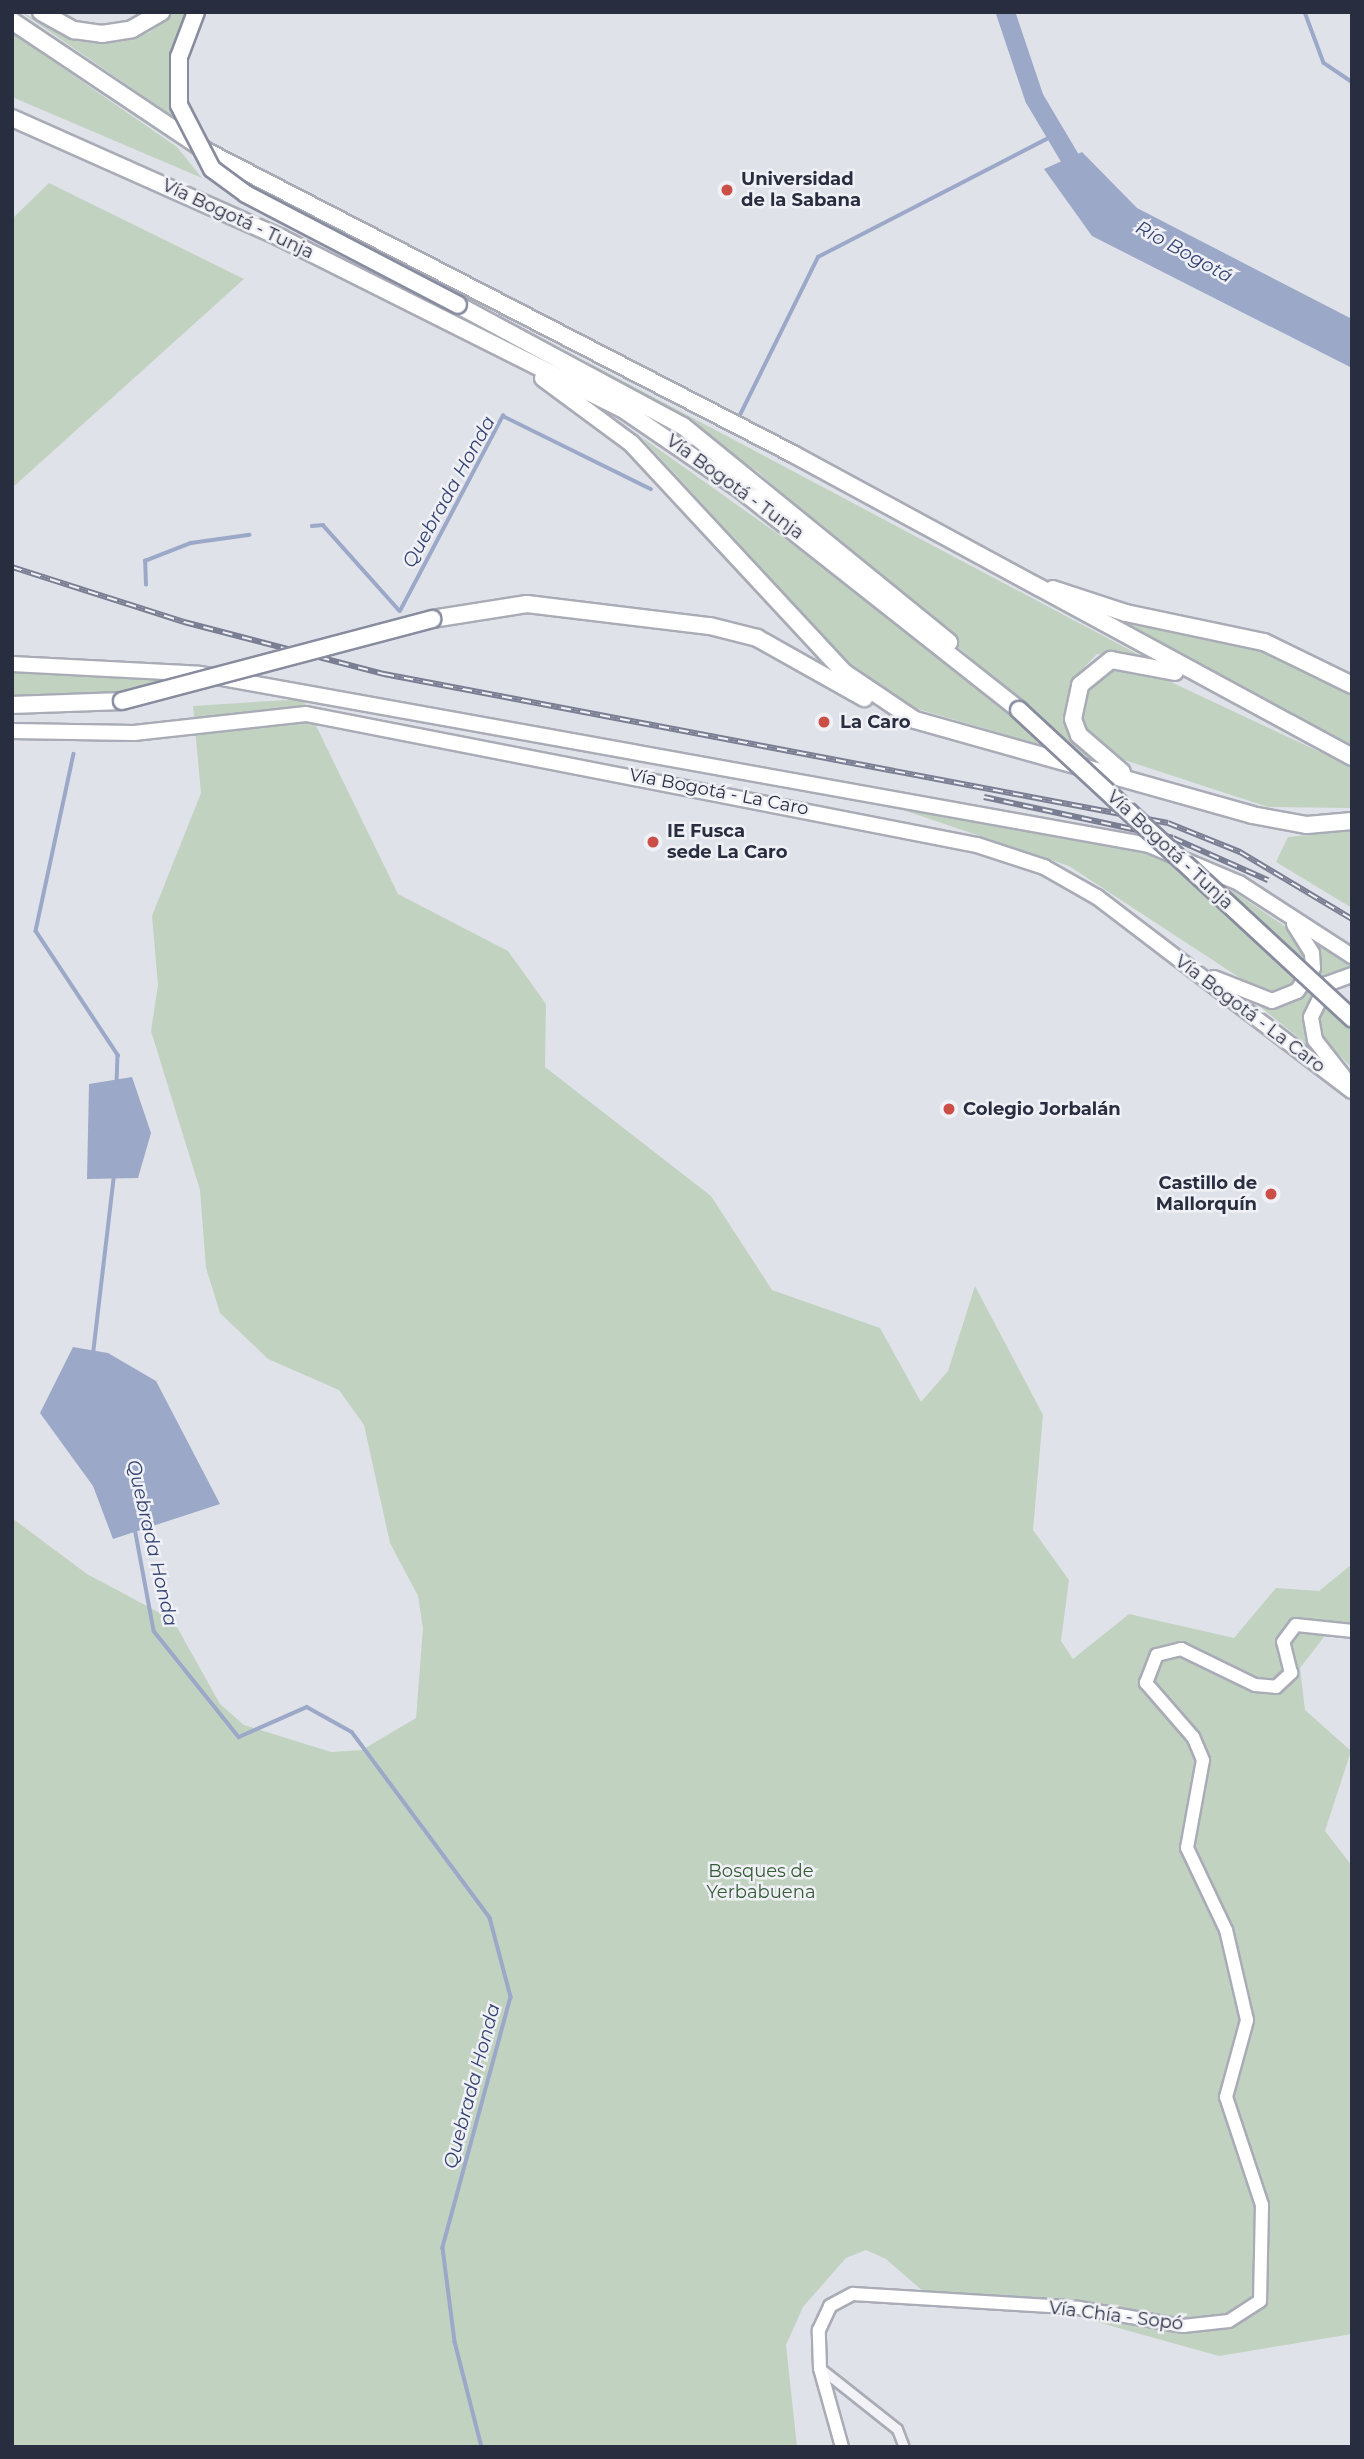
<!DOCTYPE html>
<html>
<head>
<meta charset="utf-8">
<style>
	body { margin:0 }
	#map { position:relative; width:1364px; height:2459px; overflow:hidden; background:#e0e2e9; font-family:Montserrat,sans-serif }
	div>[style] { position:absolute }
	.green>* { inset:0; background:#c2d2c1 }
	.water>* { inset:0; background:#9ca8c8 }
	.stream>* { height:3.5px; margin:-1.75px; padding:0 1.75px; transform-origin:1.75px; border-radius:1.75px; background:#9ca8c8 }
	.river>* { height:19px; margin:-9.5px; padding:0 9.5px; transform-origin:9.5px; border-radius:9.5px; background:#9ca8c8 }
	.roads { filter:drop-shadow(2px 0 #a9acb6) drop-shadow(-2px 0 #a9acb6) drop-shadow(0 2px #a9acb6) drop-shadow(0 -2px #a9acb6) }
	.street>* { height:9px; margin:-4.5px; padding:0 4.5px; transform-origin:4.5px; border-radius:4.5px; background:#f3f3f7 }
	.secondary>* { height:12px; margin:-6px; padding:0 6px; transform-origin:6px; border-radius:6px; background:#fff }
	.primary>* { height:14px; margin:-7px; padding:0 7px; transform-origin:7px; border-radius:7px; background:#fff }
	.highway>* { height:16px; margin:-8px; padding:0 8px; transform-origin:8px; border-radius:8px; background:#fff }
	.rail>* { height:6px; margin-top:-3px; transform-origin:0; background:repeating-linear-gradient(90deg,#f0f1f6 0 10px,#7a7e92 0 20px); box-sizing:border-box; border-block:2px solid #7a7e92 }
	.bridges { filter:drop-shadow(2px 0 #888c9f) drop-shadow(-2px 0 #888c9f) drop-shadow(0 2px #888c9f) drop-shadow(0 -2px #888c9f) }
	.highway-bridge>* { height:16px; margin:-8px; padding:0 8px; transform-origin:8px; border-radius:8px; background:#fff }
	.dots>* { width:19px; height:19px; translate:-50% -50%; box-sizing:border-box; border:4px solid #f0f1f6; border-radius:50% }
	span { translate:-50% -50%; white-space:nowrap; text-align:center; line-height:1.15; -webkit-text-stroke:5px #f0f1f6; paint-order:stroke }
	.poi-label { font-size:18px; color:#292d40; font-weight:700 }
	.left { translate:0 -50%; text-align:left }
	.right { translate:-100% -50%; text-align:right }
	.street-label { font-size:18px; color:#292d40 }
	.park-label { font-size:18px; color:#365b37 }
	.water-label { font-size:19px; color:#344373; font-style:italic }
	.frame { position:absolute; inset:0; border:14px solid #292d40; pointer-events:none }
</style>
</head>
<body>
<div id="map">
	<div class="green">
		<div style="clip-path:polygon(21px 12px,73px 39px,99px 43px,125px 41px,150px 32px,173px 12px,191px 12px,173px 58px,174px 117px)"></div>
		<div style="clip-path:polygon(12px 33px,177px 147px,202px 178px,12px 97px)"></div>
		<div style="clip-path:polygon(49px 183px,244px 279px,12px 488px,12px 219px)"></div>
		<div style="clip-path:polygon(589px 363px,1143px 657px,1097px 654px,1072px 680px,1065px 729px,1093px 760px,911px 707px,858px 673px,640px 436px,861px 593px,1000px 708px,1013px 695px,757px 471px)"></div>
		<div style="clip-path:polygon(1091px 615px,1259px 650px,1328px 681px,1352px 693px,1352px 752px)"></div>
		<div style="clip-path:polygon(1120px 665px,1139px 667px,1352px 767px,1352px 808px,1268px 807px,1106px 754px,1084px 730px,1080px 711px,1093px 678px)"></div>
		<div style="clip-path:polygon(84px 669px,186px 678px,112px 696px,12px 695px,12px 673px)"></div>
		<div style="clip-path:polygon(303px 699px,398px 894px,508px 951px,546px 1004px,545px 1067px,711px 1196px,772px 1290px,880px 1328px,921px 1402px,948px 1371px,975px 1286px,1043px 1415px,1033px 1530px,1069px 1580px,1061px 1641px,1073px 1659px,1129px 1614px,1234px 1638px,1276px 1588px,1319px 1591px,1352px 1564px,1352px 1634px,1324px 1637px,1300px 1668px,1305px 1710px,1351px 1751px,1325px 1831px,1352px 1866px,1352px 2334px,1219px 2356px,1018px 2300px,934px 2301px,886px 2259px,866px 2250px,846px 2258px,803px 2307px,786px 2345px,797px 2447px,12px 2447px,12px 1518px,87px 1574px,173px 1620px,220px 1704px,244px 1725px,331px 1752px,362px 1750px,416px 1718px,423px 1628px,418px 1596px,390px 1543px,364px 1425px,339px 1390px,268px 1359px,220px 1313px,206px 1268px,200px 1190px,151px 1031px,158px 985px,152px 916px,201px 793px,193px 706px)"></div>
		<div style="clip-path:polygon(891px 806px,1154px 853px,1200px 869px,1292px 931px,1308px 955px,1306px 968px,1296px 984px,1266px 995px,1069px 866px)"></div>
		<div style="clip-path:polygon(1352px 830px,1352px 908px,1276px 862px,1288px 837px)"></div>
		<div style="clip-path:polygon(1314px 938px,1352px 963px,1352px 969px,1322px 980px,1312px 995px,1304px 1025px,1314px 1050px,1253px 1001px,1281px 1007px,1308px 991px,1319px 967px)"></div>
		<div style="clip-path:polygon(1321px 1002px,1352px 1031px,1352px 1068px,1317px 1032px)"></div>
	</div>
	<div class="water">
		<div style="clip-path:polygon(1082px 152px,1137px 208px,1352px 319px,1352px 368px,1092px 236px,1044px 169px)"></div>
		<div style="clip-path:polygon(132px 1077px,151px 1133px,138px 1178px,87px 1179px,89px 1084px)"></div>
		<div style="clip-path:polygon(73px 1347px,108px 1353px,156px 1381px,220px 1504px,113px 1539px,93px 1486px,40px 1413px)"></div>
	</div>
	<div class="stream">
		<div style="left:1305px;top:12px;width:54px;rotate:69.6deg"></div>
		<div style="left:1324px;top:63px;width:34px;rotate:34deg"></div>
		<div style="left:740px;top:415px;width:176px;rotate:-63.7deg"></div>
		<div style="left:818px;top:257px;width:263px;rotate:-27.3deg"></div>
		<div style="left:312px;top:526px;width:11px;rotate:-5deg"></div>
		<div style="left:323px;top:525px;width:115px;rotate:48.2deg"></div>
		<div style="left:400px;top:611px;width:221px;rotate:-62.2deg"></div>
		<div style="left:503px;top:416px;width:165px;rotate:26.3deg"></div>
		<div style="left:146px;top:585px;width:24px;rotate:-92deg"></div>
		<div style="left:145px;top:561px;width:49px;rotate:-21.4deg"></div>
		<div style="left:191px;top:543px;width:59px;rotate:-7.9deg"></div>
		<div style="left:74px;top:754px;width:181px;rotate:102.1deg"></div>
		<div style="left:36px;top:931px;width:149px;rotate:56.5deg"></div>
		<div style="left:118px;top:1055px;width:28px;rotate:92deg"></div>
		<div style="left:93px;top:1354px;width:180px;rotate:-83.3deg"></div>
		<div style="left:135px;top:1528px;width:105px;rotate:79.5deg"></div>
		<div style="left:154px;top:1631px;width:136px;rotate:51.3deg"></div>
		<div style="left:239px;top:1737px;width:74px;rotate:-23.8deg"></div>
		<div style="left:307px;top:1707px;width:51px;rotate:29.1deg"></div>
		<div style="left:352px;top:1732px;width:232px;rotate:53.4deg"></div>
		<div style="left:490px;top:1918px;width:82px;rotate:75.1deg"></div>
		<div style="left:511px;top:1997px;width:260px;rotate:105.2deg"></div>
		<div style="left:443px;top:2248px;width:95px;rotate:82.7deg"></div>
		<div style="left:455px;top:2342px;width:108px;rotate:75.6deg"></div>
	</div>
	<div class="river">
		<div style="left:1005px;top:12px;width:91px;rotate:71.4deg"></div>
		<div style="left:1034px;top:98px;width:94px;rotate:59.3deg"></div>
	</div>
	<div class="roads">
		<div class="street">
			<div style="left:820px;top:2368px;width:98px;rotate:38.4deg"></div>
			<div style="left:897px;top:2429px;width:19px;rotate:69deg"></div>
		</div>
		<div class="secondary">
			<div style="left:842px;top:2447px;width:82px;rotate:-105.6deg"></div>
			<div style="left:820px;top:2368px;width:38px;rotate:-92deg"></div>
			<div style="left:819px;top:2330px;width:26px;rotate:-65deg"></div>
			<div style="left:830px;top:2306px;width:26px;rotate:-28deg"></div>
			<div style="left:853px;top:2294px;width:226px;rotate:3.5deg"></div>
			<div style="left:1079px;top:2308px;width:106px;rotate:9.8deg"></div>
			<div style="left:1183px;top:2326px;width:46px;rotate:-6.2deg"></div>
			<div style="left:1229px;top:2321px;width:37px;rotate:-33deg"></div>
			<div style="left:1260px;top:2301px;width:96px;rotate:-88.8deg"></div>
			<div style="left:1262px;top:2205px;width:114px;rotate:-108.4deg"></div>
			<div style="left:1226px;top:2097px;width:80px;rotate:-74.7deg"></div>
			<div style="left:1247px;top:2020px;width:92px;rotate:-103.1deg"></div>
			<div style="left:1226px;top:1930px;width:91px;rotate:-115.4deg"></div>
			<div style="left:1187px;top:1848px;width:89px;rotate:-79.7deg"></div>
			<div style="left:1203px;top:1760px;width:25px;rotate:-113deg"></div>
			<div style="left:1193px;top:1737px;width:72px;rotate:-131deg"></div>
			<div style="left:1146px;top:1683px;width:30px;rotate:-69deg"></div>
			<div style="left:1157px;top:1655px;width:25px;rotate:-14deg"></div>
			<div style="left:1181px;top:1649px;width:82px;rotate:25.9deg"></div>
			<div style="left:1255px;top:1685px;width:21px;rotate:5deg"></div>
			<div style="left:1276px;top:1687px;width:21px;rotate:-43deg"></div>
			<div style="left:1291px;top:1673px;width:32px;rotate:-104deg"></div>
			<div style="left:1283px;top:1642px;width:21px;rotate:-53deg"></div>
			<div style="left:1296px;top:1625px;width:56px;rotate:6.1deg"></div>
		</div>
		<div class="primary">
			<div style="left:12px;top:664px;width:188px;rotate:3deg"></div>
			<div style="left:200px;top:674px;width:964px;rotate:10.21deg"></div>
			<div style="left:1149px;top:845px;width:98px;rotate:22.9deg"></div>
			<div style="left:1239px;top:883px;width:135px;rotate:32.9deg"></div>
			<div style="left:12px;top:731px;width:122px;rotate:0.9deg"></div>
			<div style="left:134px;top:733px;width:173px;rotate:-6.3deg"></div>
			<div style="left:306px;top:714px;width:684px;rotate:11.05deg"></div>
			<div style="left:977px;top:845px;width:71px;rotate:18.2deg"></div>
			<div style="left:1044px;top:867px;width:61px;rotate:29.5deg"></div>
			<div style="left:1097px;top:897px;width:320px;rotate:37.3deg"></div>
			<div style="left:1214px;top:978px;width:62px;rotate:21.6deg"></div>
			<div style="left:1272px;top:1001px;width:27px;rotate:-22deg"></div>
			<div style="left:1297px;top:991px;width:28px;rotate:-55deg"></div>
			<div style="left:1313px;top:968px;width:15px;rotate:-94deg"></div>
			<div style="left:1312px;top:953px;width:34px;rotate:-122deg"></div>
			<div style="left:1344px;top:1077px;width:47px;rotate:-128.1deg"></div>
			<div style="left:1315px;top:1040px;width:23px;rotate:-100deg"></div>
			<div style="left:1311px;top:1017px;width:37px;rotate:-64deg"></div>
			<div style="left:1327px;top:984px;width:27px;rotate:-20deg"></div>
		</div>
		<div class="highway">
			<div style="left:41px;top:12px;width:38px;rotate:29deg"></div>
			<div style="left:74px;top:30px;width:28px;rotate:8deg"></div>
			<div style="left:102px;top:34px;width:30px;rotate:-9deg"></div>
			<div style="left:132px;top:29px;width:34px;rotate:-30deg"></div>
			<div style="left:12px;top:21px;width:234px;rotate:33.8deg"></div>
			<div style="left:206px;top:151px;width:661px;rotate:27.3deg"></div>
			<div style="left:793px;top:454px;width:636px;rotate:28.46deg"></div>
			<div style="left:12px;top:118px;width:295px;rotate:24deg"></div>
			<div style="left:281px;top:238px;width:380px;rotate:26.6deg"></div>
			<div style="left:621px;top:408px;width:140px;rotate:34.3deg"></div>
			<div style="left:737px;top:487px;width:360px;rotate:38.3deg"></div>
			<div style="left:458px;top:305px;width:255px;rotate:28.3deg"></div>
			<div style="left:683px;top:426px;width:343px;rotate:39.1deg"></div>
			<div style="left:543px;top:378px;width:109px;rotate:36.5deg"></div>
			<div style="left:631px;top:443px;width:314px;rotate:47.1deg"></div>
			<div style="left:845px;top:673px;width:84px;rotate:33.9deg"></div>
			<div style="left:915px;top:720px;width:350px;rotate:15.7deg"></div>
			<div style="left:1252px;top:815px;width:56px;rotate:10.3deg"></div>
			<div style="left:1307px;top:825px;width:45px;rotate:-5.1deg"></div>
			<div style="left:1053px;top:589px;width:77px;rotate:18.2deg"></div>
			<div style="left:1126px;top:613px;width:141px;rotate:11.9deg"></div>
			<div style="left:1264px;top:642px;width:98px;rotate:26deg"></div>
			<div style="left:432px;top:619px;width:96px;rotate:-9deg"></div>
			<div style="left:527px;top:604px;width:184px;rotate:6.9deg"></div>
			<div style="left:710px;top:626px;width:49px;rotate:14.3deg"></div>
			<div style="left:757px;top:638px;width:123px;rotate:29.3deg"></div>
			<div style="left:12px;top:705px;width:110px;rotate:-2.1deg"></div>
			<div style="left:1122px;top:772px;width:57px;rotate:-139.3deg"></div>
			<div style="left:1079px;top:735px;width:17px;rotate:-111deg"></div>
			<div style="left:1073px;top:719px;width:35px;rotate:-78deg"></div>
			<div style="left:1080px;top:685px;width:40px;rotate:-39deg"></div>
			<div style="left:1111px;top:660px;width:65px;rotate:10.6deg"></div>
		</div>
	</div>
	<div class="rail">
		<div style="left:12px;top:567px;width:181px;rotate:17.7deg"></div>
		<div style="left:184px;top:622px;width:207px;rotate:14.6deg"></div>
		<div style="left:384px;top:674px;width:798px;rotate:10.76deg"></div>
		<div style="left:1168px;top:823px;width:78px;rotate:21.9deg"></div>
		<div style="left:1240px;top:852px;width:131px;rotate:30.9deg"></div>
		<div style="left:984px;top:797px;width:193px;rotate:12.2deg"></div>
		<div style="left:1173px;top:838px;width:104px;rotate:23.9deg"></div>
	</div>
	<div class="bridges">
		<div class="highway-bridge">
			<div style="left:196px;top:12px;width:48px;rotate:110.7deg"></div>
			<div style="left:179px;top:57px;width:48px;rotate:90deg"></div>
			<div style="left:179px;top:105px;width:72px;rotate:62.7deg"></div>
			<div style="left:212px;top:169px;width:42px;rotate:36.3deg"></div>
			<div style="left:246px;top:194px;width:239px;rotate:27.6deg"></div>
			<div style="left:122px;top:701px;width:321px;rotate:-14.8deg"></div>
			<div style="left:1019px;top:710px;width:454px;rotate:42.8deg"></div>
		</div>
	</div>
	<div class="dots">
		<div style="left:727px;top:190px;background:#cb4e47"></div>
		<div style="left:824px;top:722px;background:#cb4e47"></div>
		<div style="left:653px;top:842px;background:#cb4e47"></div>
		<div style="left:949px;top:1109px;background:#cb4e47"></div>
		<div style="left:1271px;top:1194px;background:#cb4e47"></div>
	</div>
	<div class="poi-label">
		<span class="left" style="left:741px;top:190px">Universidad<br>de la Sabana</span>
		<span class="left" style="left:840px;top:722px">La Caro</span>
		<span class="left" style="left:667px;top:842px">IE Fusca<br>sede La Caro</span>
		<span class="left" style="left:963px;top:1109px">Colegio Jorbalán</span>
		<span class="right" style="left:1257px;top:1194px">Castillo de<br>Mallorquín</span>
	</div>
	<div class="street-label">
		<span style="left:238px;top:219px;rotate:25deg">Vía Bogotá - Tunja</span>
		<span style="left:735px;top:487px;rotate:36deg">Vía Bogotá - Tunja</span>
		<span style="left:719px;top:792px;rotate:11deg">Vía Bogotá - La Caro</span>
		<span style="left:1170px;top:850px;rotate:43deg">Vía Bogotá - Tunja</span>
		<span style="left:1250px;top:1014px;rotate:37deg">Vía Bogotá - La Caro</span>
		<span style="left:1116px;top:2316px;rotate:7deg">Vía Chía - Sopó</span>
	</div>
	<div class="park-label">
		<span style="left:761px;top:1882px">Bosques de<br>Yerbabuena</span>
	</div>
	<div class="water-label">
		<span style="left:1184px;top:252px;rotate:29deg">Río Bogotá</span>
		<span style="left:449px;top:492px;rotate:-61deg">Quebrada Honda</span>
		<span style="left:152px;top:1543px;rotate:77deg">Quebrada Honda</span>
		<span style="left:472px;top:2086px;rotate:-75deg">Quebrada Honda</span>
	</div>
	<div class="frame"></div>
</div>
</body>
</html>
